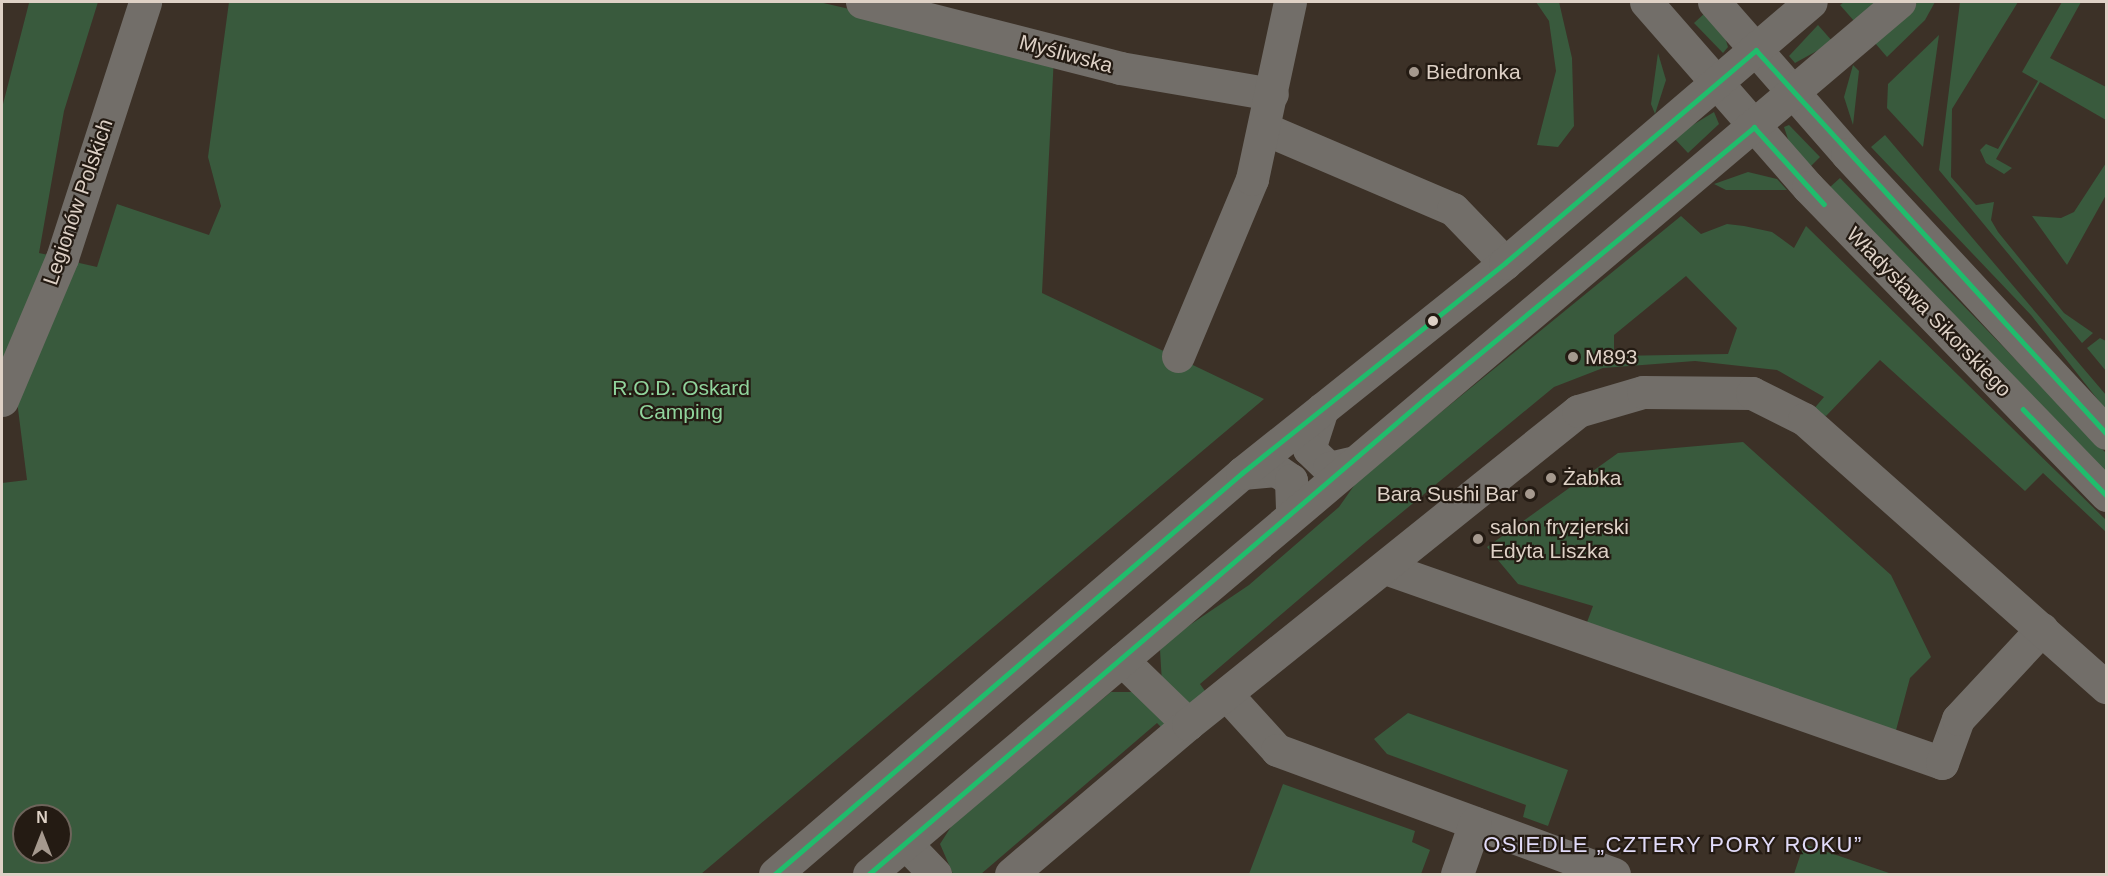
<!DOCTYPE html>
<html>
<head>
<meta charset="utf-8">
<style>
	body { margin:0 }
	#map { position:relative; width:2108px; height:876px; overflow:hidden; background:#3c3127; font-family:Helvetica,sans-serif }
	div>[style] { position:absolute }
	.green>* { inset:0; background:#395a3d }
	.minor>* { height:33px; margin:-16.5px; padding:0 16.5px; transform-origin:16.5px; border-radius:16.5px; background:#726e69 }
	.bus-1>* { height:4.5px; margin:-2.25px; padding:0 2.25px; transform-origin:2.25px; border-radius:2.25px; background:#20bc6c }
	.dots>* { width:16px; height:16px; translate:-50% -50%; box-sizing:border-box; border:3px solid #241b13; border-radius:50% }
	span { translate:-50% -50%; white-space:nowrap; text-align:center; line-height:1.15; -webkit-text-stroke:4.5px #241b13; paint-order:stroke }
	.street-label { font-size:21px; color:#ded1c6 }
	.poi-label { font-size:21px; color:#ded1c6 }
	.left { translate:0 -50%; text-align:left }
	.right { translate:-100% -50%; text-align:right }
	.park-label { font-size:21px; color:#90d49c }
	.neighbourhood-label { font-size:22px; color:#e1dbf9; letter-spacing:1.5px }
	.frame { position:absolute; inset:0; border:3px solid #ded1c6; pointer-events:none }
	.north { position:absolute; left:12px; top:804px; width:60px; height:60px; box-sizing:border-box; background:#241b13; border:2px solid #6e645b; border-radius:50%; rotate:0deg; font-size:16px; font-weight:700; line-height:24px; text-align:center; color:#ded1c6 }
	.north::after { content:''; display:block; margin:auto; width:21px; height:27px; background:#a5998e; clip-path:polygon(50% 0,100% 100%,50% 72%,0 100%) }
</style>
</head>
<body>
<div id="map">
	<div class="green">
		<div style="clip-path:polygon(36px 2px,98px 2px,64px 111px,39px 253px,53px 256px,2px 364px,2px 108px,29px 3px)"></div>
		<div style="clip-path:polygon(evenodd,229px 2px,819px 2px,1054px 56px,1042px 293px,1264px 399px,701px 874px,2px 874px,2px 483px,27px 480px,17px 401px,75px 262px,97px 267px,117px 204px,209px 235px,221px 206px,208px 157px,229px 2px,24px 816px,60px 816px,60px 852px,24px 852px,24px 816px)"></div>
		<div style="clip-path:polygon(1536px 2px,1559px 2px,1572px 58px,1574px 126px,1558px 147px,1537px 145px,1556px 71px,1549px 21px)"></div>
		<div style="clip-path:polygon(1844px 2px,1877px 2px,1855px 22px,1840px 5px)"></div>
		<div style="clip-path:polygon(1918px 2px,1935px 2px,1925px 20px,1887px 57px,1875px 43px)"></div>
		<div style="clip-path:polygon(1960px 2px,2018px 2px,1952px 109px,1951px 177px,1976px 205px,1994px 202px,1991px 220px,1998px 232px,2064px 313px,2093px 333px,2082px 343px,1939px 170px)"></div>
		<div style="clip-path:polygon(2062px 2px,2081px 2px,2050px 58px,2106px 87px,2106px 120px,2040px 82px,1996px 159px,2012px 168px,2004px 174px,1986px 163px,1980px 150px,1986px 144px,1998px 149px,2038px 81px,2022px 72px)"></div>
		<div style="clip-path:polygon(1705px 13px,1723px 31px,1728px 47px,1723px 53px,1694px 23px)"></div>
		<div style="clip-path:polygon(1818px 25px,1833px 42px,1795px 63px,1789px 56px)"></div>
		<div style="clip-path:polygon(1939px 35px,1923px 147px,1887px 108px,1888px 84px)"></div>
		<div style="clip-path:polygon(1658px 53px,1666px 80px,1655px 114px,1651px 104px)"></div>
		<div style="clip-path:polygon(1853px 65px,1859px 71px,1853px 125px,1844px 97px)"></div>
		<div style="clip-path:polygon(1714px 112px,1719px 124px,1688px 153px,1673px 137px)"></div>
		<div style="clip-path:polygon(1789px 125px,1820px 157px,1810px 167px,1790px 145px,1784px 127px)"></div>
		<div style="clip-path:polygon(1885px 135px,2106px 395px,2106px 410px,2031px 315px,1871px 147px)"></div>
		<div style="clip-path:polygon(2106px 163px,2106px 195px,2067px 265px,2032px 216px,2061px 218px,2074px 212px)"></div>
		<div style="clip-path:polygon(1748px 172px,1777px 179px,1787px 190px,1726px 190px,1714px 184px)"></div>
		<div style="clip-path:polygon(1840px 178px,2106px 453px,2106px 472px,1829px 188px)"></div>
		<div style="clip-path:polygon(evenodd,1681px 216px,1701px 234px,1727px 224px,1744px 226px,1772px 232px,1794px 248px,1806px 226px,2106px 520px,2106px 532px,2043px 473px,2025px 491px,1880px 360px,1826px 416px,1812px 411px,1824px 397px,1777px 370px,1695px 361px,1603px 368px,1554px 387px,1366px 542px,1200px 684px,1210px 698px,1186px 707px,1162px 683px,1160px 650px,1175px 635px,1249px 585px,1339px 507px,1358px 480px,1681px 216px,1686px 276px,1737px 328px,1728px 354px,1614px 356px,1614px 335px,1686px 276px)"></div>
		<div style="clip-path:polygon(2100px 338px,2106px 341px,2106px 371px,2087px 348px)"></div>
		<div style="clip-path:polygon(1743px 442px,1891px 575px,1931px 657px,1910px 678px,1895px 734px,1586px 625px,1593px 606px,1518px 584px,1487px 547px,1618px 453px)"></div>
		<div style="clip-path:polygon(1111px 692px,1137px 692px,1172px 723px,1163px 729px,1157px 723px,981px 874px,953px 874px,940px 844px,956px 819px)"></div>
		<div style="clip-path:polygon(1408px 713px,1568px 770px,1548px 826px,1523px 817px,1526px 805px,1387px 754px,1374px 739px)"></div>
		<div style="clip-path:polygon(1283px 784px,1415px 831px,1412px 842px,1430px 850px,1421px 874px,1249px 874px)"></div>
		<div style="clip-path:polygon(1804px 844px,1892px 874px,1794px 874px)"></div>
	</div>
	<div class="minor">
		<div style="left:862px;top:2px;width:266px;rotate:14.3deg"></div>
		<div style="left:1120px;top:68px;width:154px;rotate:9.7deg"></div>
		<div style="left:1646px;top:2px;width:246px;rotate:48.8deg"></div>
		<div style="left:1808px;top:187px;width:429px;rotate:45.9deg"></div>
		<div style="left:1714px;top:2px;width:202px;rotate:48.8deg"></div>
		<div style="left:1847px;top:154px;width:381px;rotate:47.1deg"></div>
		<div style="left:1265px;top:129px;width:204px;rotate:23.1deg"></div>
		<div style="left:1453px;top:209px;width:75px;rotate:46.1deg"></div>
		<div style="left:1178px;top:356px;width:192px;rotate:-67.3deg"></div>
		<div style="left:1252px;top:179px;width:181px;rotate:-77.9deg"></div>
		<div style="left:2px;top:400px;width:154px;rotate:-67.1deg"></div>
		<div style="left:62px;top:258px;width:269px;rotate:-72deg"></div>
		<div style="left:1322px;top:409px;width:42px;rotate:108deg"></div>
		<div style="left:1309px;top:449px;width:28px;rotate:44deg"></div>
		<div style="left:1329px;top:468px;width:22px;rotate:-13deg"></div>
		<div style="left:1242px;top:473px;width:34px;rotate:-5deg"></div>
		<div style="left:1276px;top:470px;width:18px;rotate:34deg"></div>
		<div style="left:1291px;top:480px;width:32px;rotate:88deg"></div>
		<div style="left:1385px;top:568px;width:590px;rotate:19.29deg"></div>
		<div style="left:1942px;top:763px;width:47px;rotate:-70deg"></div>
		<div style="left:1958px;top:719px;width:123px;rotate:-47deg"></div>
		<div style="left:1122px;top:660px;width:92px;rotate:44.1deg"></div>
		<div style="left:1227px;top:695px;width:74px;rotate:47.7deg"></div>
		<div style="left:1277px;top:750px;width:359px;rotate:20.2deg"></div>
		<div style="left:906px;top:844px;width:42px;rotate:46deg"></div>
		<div style="left:775px;top:874px;width:616px;rotate:-40.65deg"></div>
		<div style="left:1242px;top:473px;width:337px;rotate:-38.6deg"></div>
		<div style="left:1505px;top:263px;width:402px;rotate:-40.5deg"></div>
		<div style="left:869px;top:874px;width:1350px;rotate:-40.25deg"></div>
		<div style="left:1011px;top:874px;width:232px;rotate:-40.3deg"></div>
		<div style="left:1188px;top:724px;width:500px;rotate:-38.75deg"></div>
		<div style="left:1578px;top:411px;width:68px;rotate:-16.3deg"></div>
		<div style="left:1643px;top:392px;width:109px;rotate:0.5deg"></div>
		<div style="left:1752px;top:393px;width:58px;rotate:26.6deg"></div>
		<div style="left:1804px;top:419px;width:404px;rotate:41.6deg"></div>
		<div style="left:1457px;top:874px;width:54px;rotate:-70.6deg"></div>
	</div>
	<div class="bus-1">
		<div style="left:2023px;top:409px;width:120px;rotate:46deg"></div>
		<div style="left:775px;top:874px;width:616px;rotate:-40.65deg"></div>
		<div style="left:1242px;top:473px;width:337px;rotate:-38.6deg"></div>
		<div style="left:1505px;top:263px;width:329px;rotate:-40.3deg"></div>
		<div style="left:1756px;top:50px;width:519px;rotate:47.58deg"></div>
		<div style="left:869px;top:874px;width:734px;rotate:-40.53deg"></div>
		<div style="left:1427px;top:397px;width:424px;rotate:-39.5deg"></div>
		<div style="left:1754px;top:127px;width:104px;rotate:47.7deg"></div>
	</div>
	<div class="dots">
		<div style="left:1414px;top:72px;background:#a5998e"></div>
		<div style="left:1433px;top:321px;background:#ded1c6"></div>
		<div style="left:1573px;top:357px;background:#a5998e"></div>
		<div style="left:1551px;top:478px;background:#a5998e"></div>
		<div style="left:1530px;top:494px;background:#a5998e"></div>
		<div style="left:1478px;top:539px;background:#a5998e"></div>
	</div>
	<div class="street-label">
		<span style="left:1066px;top:54px;rotate:15deg">Myśliwska</span>
		<span style="left:78px;top:202px;rotate:-71deg">Legionów Polskich</span>
		<span style="left:1929px;top:312px;rotate:46deg">Władysława Sikorskiego</span>
	</div>
	<div class="poi-label">
		<span class="left" style="left:1426px;top:72px">Biedronka</span>
		<span class="left" style="left:1585px;top:357px">M893</span>
		<span class="left" style="left:1563px;top:478px">Żabka</span>
		<span class="right" style="left:1518px;top:494px">Bara Sushi Bar</span>
		<span class="left" style="left:1490px;top:539px">salon fryzjerski<br>Edyta Liszka</span>
	</div>
	<div class="park-label">
		<span style="left:681px;top:400px">R.O.D. Oskard<br>Camping</span>
	</div>
	<div class="neighbourhood-label">
		<span style="left:1673px;top:845px">OSIEDLE „CZTERY PORY ROKU”</span>
	</div>
	<div class="frame"></div>
	<div class="north">N</div>
</div>
</body>
</html>
